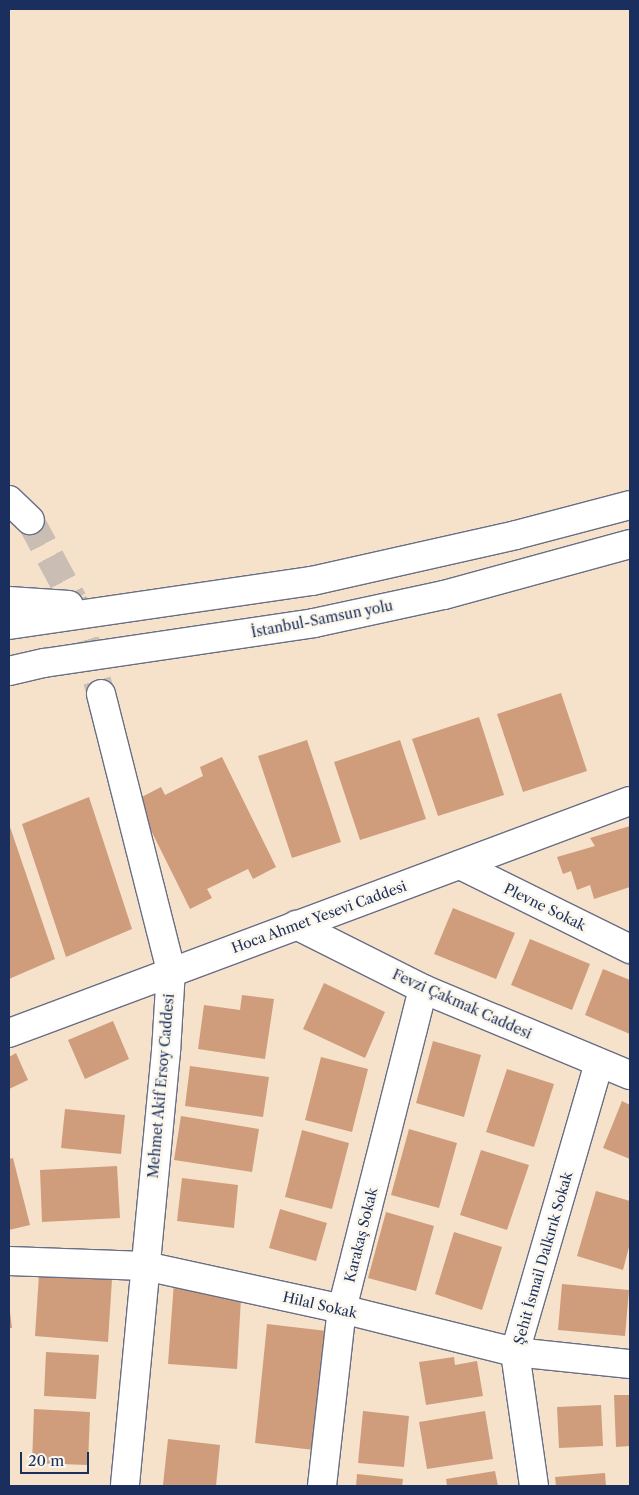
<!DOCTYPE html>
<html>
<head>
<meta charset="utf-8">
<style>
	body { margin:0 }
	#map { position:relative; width:639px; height:1495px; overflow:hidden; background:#f6e2ca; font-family:"Libre Caslon Text",serif }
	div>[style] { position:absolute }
	.building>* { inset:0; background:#cf9d7c }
	.minor-tunnel>* { height:28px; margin-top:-14px; transform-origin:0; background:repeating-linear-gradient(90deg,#cabeb4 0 28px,transparent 0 42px) }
	.roads { filter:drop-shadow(1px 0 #686e84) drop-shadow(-1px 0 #686e84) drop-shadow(0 1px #686e84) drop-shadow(0 -1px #686e84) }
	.minor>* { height:28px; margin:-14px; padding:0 14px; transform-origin:14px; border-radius:14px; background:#fff }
	.highway>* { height:28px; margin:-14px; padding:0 14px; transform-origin:14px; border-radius:14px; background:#fff }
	span { translate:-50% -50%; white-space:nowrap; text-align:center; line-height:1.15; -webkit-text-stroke:5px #fbf7ec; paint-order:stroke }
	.street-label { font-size:14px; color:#1b2f5e }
	.frame { position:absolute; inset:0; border:10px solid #1b2f5e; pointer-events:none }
	.scale { position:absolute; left:20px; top:1452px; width:69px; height:22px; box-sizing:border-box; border:2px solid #1b2f5e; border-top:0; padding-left:6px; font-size:15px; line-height:18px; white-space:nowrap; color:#1b2f5e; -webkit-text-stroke:4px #fbf7ec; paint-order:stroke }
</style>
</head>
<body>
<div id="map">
	<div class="building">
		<div style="clip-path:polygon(561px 693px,587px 771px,523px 792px,497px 714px)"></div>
		<div style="clip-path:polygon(479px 717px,504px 795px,438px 816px,412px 739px)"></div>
		<div style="clip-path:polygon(307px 740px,341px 842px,292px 858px,258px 756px)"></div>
		<div style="clip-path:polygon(400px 740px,426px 819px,360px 840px,334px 762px)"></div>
		<div style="clip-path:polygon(222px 757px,276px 867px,253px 879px,248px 869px,207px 889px,212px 898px,190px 909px,136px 800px,161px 787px,165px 795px,203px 776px,200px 767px)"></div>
		<div style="clip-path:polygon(89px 797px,132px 929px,66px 957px,22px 824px)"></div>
		<div style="clip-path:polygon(9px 824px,55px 959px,9px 979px)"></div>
		<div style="clip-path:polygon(630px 826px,630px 887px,594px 899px,590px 885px,577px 890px,571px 871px,563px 874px,557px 857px,595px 846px,590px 838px)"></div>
		<div style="clip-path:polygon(453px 908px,515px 933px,496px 979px,434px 954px)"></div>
		<div style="clip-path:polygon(530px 939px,590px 964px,572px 1010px,511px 985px)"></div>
		<div style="clip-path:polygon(603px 969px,630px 980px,630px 1034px,585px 1015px)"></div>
		<div style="clip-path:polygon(324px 983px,385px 1012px,365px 1058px,303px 1029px)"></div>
		<div style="clip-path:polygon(242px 995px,274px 999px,265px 1059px,198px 1049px,204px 1005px,240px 1010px)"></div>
		<div style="clip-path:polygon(113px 1021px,129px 1059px,85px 1079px,68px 1040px)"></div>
		<div style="clip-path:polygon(433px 1041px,481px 1055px,464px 1117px,416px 1103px)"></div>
		<div style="clip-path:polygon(16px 1053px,28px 1080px,9px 1089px,9px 1057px)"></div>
		<div style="clip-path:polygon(321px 1057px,368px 1069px,352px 1132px,305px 1120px)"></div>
		<div style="clip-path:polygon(190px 1066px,269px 1077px,263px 1117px,185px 1106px)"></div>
		<div style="clip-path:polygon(507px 1069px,554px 1084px,534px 1147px,486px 1132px)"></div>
		<div style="clip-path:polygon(622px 1101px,630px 1105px,630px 1159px,603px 1148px)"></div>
		<div style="clip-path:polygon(65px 1109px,125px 1115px,121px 1154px,61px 1148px)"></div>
		<div style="clip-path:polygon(181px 1116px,259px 1129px,252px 1172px,174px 1160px)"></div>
		<div style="clip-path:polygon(409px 1129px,457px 1143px,439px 1208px,391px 1195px)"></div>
		<div style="clip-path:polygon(302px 1130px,349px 1143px,332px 1209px,285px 1197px)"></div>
		<div style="clip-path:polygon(481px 1150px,529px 1165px,507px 1230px,460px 1215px)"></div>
		<div style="clip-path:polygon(13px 1158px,30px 1225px,9px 1230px,9px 1159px)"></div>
		<div style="clip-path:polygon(117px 1166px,120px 1218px,42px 1222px,40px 1170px)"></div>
		<div style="clip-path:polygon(182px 1178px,238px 1185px,234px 1228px,177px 1221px)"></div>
		<div style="clip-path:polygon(596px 1191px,630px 1201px,630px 1243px,623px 1270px,577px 1256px)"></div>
		<div style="clip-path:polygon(280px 1209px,327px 1223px,316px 1261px,269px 1248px)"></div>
		<div style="clip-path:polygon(386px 1212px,434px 1226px,416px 1291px,368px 1278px)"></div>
		<div style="clip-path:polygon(454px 1232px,502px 1247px,482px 1310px,435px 1294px)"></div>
		<div style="clip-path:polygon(39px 1274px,112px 1279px,108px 1342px,35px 1336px)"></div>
		<div style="clip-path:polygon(174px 1282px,241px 1298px,237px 1369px,168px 1364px)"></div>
		<div style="clip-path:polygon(562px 1284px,629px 1290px,625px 1336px,558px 1330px)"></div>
		<div style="clip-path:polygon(9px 1304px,12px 1328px,9px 1328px)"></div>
		<div style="clip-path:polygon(267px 1324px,327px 1331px,314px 1450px,255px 1443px)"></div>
		<div style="clip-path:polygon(46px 1352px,99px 1355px,96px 1399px,44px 1396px)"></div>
		<div style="clip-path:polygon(454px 1357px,455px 1365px,477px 1361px,483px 1396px,426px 1405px,419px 1362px)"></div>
		<div style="clip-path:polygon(614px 1395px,630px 1395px,630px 1446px,616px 1447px)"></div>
		<div style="clip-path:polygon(601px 1405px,603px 1446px,559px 1448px,557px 1407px)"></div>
		<div style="clip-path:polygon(34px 1409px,90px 1412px,88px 1465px,32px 1463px)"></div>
		<div style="clip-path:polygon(363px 1411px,409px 1416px,404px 1467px,358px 1463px)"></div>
		<div style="clip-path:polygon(485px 1411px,493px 1459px,427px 1469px,419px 1422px)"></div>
		<div style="clip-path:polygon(168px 1439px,220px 1445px,216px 1486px,163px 1485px)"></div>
		<div style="clip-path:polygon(495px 1471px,498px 1486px,447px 1486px,446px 1479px)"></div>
		<div style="clip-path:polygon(605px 1473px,606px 1486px,556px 1486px,555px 1477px)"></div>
		<div style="clip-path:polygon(357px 1474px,403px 1479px,402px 1486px,356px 1486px)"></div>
	</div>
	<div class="minor-tunnel">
		<div style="left:30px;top:520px;width:91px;rotate:61.7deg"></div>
		<div style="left:73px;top:600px;width:98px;rotate:73.4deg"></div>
	</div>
	<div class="roads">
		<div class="minor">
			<div style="left:9px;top:500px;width:29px;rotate:44deg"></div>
			<div style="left:101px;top:694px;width:285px;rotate:75.8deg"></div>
			<div style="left:171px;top:970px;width:81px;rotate:93.5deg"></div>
			<div style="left:166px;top:1051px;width:437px;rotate:95.4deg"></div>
			<div style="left:460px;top:865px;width:190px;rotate:26.3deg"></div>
			<div style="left:296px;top:925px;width:142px;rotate:26.7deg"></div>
			<div style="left:423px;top:989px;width:224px;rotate:22.6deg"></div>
			<div style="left:9px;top:1033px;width:663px;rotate:-20.49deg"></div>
			<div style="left:9px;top:1261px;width:136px;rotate:2.1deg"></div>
			<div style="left:145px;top:1266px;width:202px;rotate:12.3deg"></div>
			<div style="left:342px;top:1309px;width:178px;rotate:14deg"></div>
			<div style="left:515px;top:1352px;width:116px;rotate:6deg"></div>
			<div style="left:322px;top:1486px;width:178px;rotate:-83.6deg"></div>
			<div style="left:342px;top:1309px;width:330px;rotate:-75.8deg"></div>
			<div style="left:534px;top:1486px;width:135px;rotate:-98.1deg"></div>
			<div style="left:515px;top:1352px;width:301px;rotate:-73.8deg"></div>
		</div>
		<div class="highway">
			<div style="left:9px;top:601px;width:60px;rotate:3.8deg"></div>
			<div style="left:9px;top:625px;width:306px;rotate:-8.3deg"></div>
			<div style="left:312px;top:581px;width:209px;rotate:-12.7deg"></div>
			<div style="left:516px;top:535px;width:118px;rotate:-14.7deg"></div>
			<div style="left:9px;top:671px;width:36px;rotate:-13deg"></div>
			<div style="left:44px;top:663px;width:273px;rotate:-8.4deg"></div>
			<div style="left:314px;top:623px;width:133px;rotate:-12.2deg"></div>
			<div style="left:444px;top:595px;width:193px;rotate:-15.3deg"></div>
		</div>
	</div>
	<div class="street-label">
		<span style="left:322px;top:619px;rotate:-11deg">İstanbul-Samsun yolu</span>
		<span style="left:545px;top:907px;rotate:26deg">Plevne Sokak</span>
		<span style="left:319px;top:917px;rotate:-20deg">Hoca Ahmet Yesevi Caddesi</span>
		<span style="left:462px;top:1004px;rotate:24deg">Fevzi Çakmak Caddesi</span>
		<span style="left:161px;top:1086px;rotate:-85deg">Mehmet Akif Ersoy Caddesi</span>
		<span style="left:361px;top:1235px;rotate:-76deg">Karakaş Sokak</span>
		<span style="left:543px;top:1258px;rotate:-74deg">Şehit İsmail Dalkırık Sokak</span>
		<span style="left:320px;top:1305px;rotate:13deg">Hilal Sokak</span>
	</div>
	<div class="frame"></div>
	<div class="scale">20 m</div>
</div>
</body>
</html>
